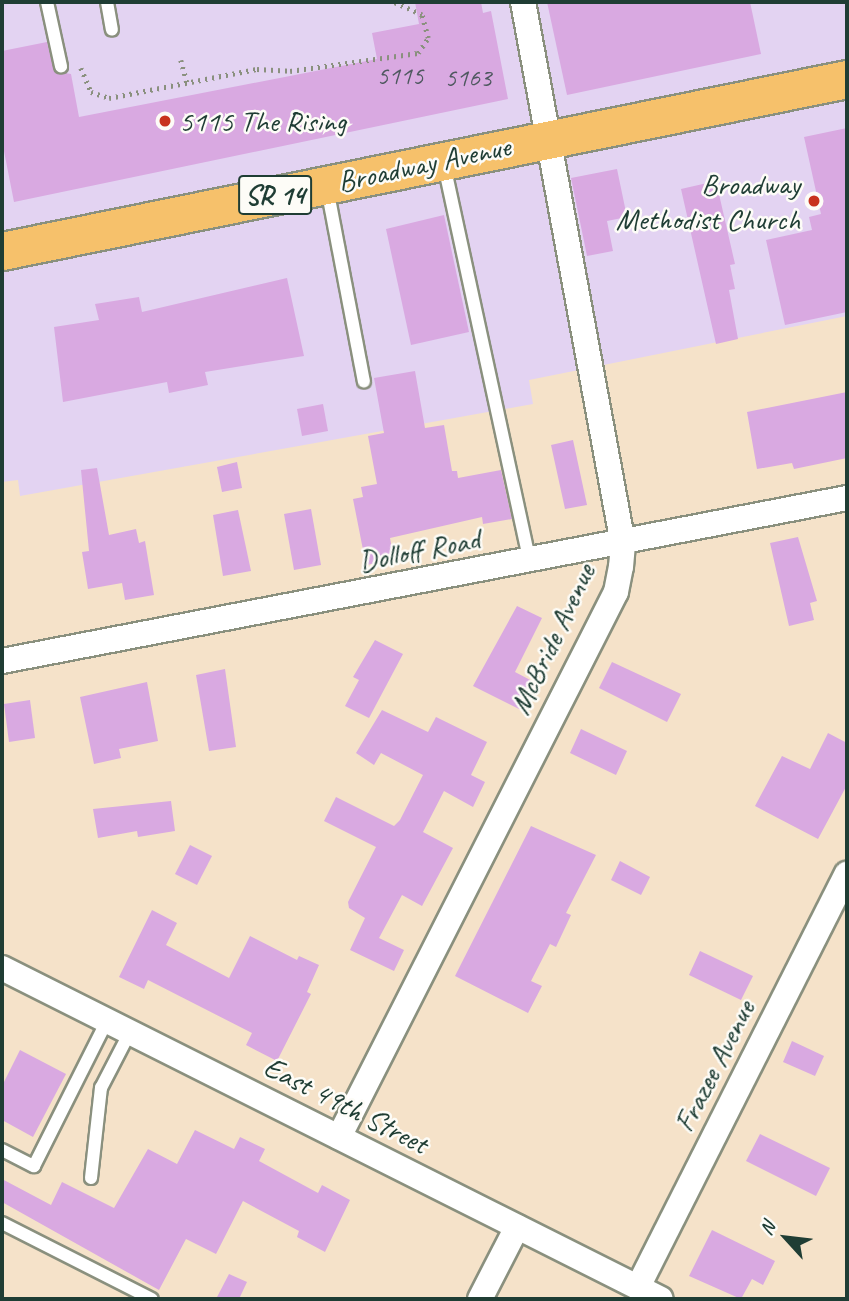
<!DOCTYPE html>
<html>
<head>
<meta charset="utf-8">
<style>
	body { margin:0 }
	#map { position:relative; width:849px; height:1301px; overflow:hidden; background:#f5e2c9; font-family:Caveat,sans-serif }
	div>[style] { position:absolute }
	.built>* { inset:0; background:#e3d3f2 }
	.building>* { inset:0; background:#d9a9e1 }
	.path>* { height:4.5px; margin-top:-2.25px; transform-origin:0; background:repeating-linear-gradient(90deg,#8a907e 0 2px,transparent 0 7px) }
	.roads { filter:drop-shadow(2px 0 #8a907e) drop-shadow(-2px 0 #8a907e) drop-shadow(0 2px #8a907e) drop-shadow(0 -2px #8a907e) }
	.service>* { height:12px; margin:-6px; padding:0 6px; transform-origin:6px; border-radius:6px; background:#fff }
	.minor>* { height:24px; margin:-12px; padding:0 12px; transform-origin:12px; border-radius:12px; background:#fff }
	.primary>* { height:37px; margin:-18.5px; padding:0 18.5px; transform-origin:18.5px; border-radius:18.5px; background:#f6c16b }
	.dots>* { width:19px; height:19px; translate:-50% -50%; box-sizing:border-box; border:4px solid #fdfcf7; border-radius:50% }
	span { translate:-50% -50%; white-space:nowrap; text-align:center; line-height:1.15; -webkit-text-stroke:5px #fdfcf7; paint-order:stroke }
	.number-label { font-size:26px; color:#4e585f }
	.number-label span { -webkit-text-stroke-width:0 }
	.shield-label span { padding:2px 5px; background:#fdfcf7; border:2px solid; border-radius:5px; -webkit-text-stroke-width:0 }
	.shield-label { font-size:28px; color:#1f3d34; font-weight:700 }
	.poi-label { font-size:30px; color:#1f3d34 }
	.left { translate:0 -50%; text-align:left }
	.right { translate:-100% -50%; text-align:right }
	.street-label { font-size:30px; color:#1f3d34 }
	.frame { position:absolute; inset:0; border:4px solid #1f3d34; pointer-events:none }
	.north { position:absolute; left:751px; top:1203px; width:70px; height:70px; -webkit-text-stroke:5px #fdfcf7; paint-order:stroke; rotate:297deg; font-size:19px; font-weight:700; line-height:28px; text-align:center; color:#1f3d34 }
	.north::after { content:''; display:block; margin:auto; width:24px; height:32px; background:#1f3d34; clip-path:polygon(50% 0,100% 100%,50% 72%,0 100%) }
</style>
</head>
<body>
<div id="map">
	<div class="built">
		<div style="clip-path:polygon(2px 2px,847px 2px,847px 316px,529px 380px,533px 404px,20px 496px,18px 480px,2px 482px)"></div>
	</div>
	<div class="building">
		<div style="clip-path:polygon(415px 2px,481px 2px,483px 13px,491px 11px,508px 99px,14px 202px,2px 141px,2px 51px,47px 42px,54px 71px,71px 74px,79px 117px,377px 59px,372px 33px,419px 24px)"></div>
		<div style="clip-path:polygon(547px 2px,750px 2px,761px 54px,567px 95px)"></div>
		<div style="clip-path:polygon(847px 128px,847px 312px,785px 325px,766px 240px,812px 230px,809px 217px,821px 214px,804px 137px)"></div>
		<div style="clip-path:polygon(617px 169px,627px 217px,607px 221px,613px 251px,587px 256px,571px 178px)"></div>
		<div style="clip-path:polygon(716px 181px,735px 264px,730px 265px,735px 289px,729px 290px,738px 339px,716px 344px,681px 189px)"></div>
		<div style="clip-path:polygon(444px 215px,469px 332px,411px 345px,386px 229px)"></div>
		<div style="clip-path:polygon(287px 278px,304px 356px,205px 372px,208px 385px,169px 393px,167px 382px,63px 402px,54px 327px,99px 320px,95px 304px,139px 297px,142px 312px)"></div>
		<div style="clip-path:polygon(415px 371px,425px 428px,444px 425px,452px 471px,457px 471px,458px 478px,501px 470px,512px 519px,483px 524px,482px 517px,390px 538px,394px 560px,366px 565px,353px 499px,363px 497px,361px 487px,377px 484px,368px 436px,384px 433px,374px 378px)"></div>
		<div style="clip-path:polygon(847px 392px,847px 458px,794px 469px,792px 463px,757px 469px,747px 412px)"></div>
		<div style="clip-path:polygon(323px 404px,328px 431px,302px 436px,297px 409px)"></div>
		<div style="clip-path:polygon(573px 440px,587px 505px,565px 509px,551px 445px)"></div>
		<div style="clip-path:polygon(237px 462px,242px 488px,222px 492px,217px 467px)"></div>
		<div style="clip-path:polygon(97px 468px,109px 535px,136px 529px,139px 543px,145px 541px,154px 595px,125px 600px,122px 583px,88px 589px,82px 552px,89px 551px,81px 470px)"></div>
		<div style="clip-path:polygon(311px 509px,321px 565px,294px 570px,284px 514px)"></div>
		<div style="clip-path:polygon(238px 510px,251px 571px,223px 576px,213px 515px)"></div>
		<div style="clip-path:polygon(798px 537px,817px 601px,810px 603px,814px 620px,789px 626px,770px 543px)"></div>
		<div style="clip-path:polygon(517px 606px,542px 618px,515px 672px,536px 683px,523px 711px,473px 686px)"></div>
		<div style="clip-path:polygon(375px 640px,403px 654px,369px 718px,345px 706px,359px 680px,353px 677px)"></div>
		<div style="clip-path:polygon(612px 662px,681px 694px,667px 722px,599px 688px)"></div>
		<div style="clip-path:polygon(225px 669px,236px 747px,209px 751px,196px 675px)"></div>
		<div style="clip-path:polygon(147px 682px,158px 741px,119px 749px,121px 758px,94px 764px,80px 697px)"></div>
		<div style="clip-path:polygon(30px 700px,35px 738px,9px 742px,4px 704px)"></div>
		<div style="clip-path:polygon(382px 710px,428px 732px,436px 717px,487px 742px,471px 775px,485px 782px,473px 807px,444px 791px,423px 832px,453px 848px,422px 906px,402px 895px,379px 938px,404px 950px,394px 971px,350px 950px,365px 918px,349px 908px,348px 902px,376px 847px,324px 821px,336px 797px,394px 826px,400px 820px,423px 775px,381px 753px,374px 765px,356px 753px)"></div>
		<div style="clip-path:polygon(581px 729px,627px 751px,616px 775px,570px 753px)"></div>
		<div style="clip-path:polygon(828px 733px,847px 743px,847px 785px,818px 839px,755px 806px,782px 756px,810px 769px)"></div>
		<div style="clip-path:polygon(171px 801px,175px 831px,138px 837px,137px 831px,98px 838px,93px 809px)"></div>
		<div style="clip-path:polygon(531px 826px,596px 855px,566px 913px,571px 915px,556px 947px,550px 944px,531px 981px,542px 986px,528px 1013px,455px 976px)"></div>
		<div style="clip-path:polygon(190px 845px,212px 856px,197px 885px,175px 874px)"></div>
		<div style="clip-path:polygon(620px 861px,650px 877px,641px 895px,611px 880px)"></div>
		<div style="clip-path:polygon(152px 910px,177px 923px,166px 945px,229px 978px,250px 936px,297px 960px,299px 956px,319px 965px,307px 992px,311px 994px,277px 1061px,246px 1045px,252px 1033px,148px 980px,144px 989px,119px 977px)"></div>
		<div style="clip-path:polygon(700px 951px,753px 976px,741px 1000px,689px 975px)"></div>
		<div style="clip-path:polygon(792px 1041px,824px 1056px,815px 1076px,783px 1062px)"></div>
		<div style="clip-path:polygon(20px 1050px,66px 1074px,33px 1137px,2px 1120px,2px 1086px)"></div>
		<div style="clip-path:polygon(195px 1130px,234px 1149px,240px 1137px,265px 1149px,259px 1161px,318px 1193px,322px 1185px,350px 1200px,325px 1252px,297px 1237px,299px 1231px,243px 1201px,216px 1254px,186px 1239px,159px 1290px,2px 1202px,2px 1179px,51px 1205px,62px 1182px,114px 1208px,148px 1149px,177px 1164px)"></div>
		<div style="clip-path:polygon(760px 1134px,830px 1168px,816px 1196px,746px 1161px)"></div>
		<div style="clip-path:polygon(712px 1230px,775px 1261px,763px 1285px,752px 1279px,741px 1299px,689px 1276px)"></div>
		<div style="clip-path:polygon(229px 1274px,247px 1282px,239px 1299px,216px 1299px)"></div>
	</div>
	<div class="path">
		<div style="left:181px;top:60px;width:24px;rotate:75deg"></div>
		<div style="left:81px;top:68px;width:26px;rotate:67deg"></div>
		<div style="left:91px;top:92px;width:19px;rotate:18deg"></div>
		<div style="left:109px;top:98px;width:151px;rotate:-11.1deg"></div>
		<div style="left:257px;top:69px;width:33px;rotate:3deg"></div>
		<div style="left:290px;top:71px;width:129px;rotate:-8deg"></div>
		<div style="left:418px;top:53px;width:18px;rotate:-56deg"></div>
		<div style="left:428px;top:38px;width:24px;rotate:-105deg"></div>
		<div style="left:422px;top:15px;width:30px;rotate:-156deg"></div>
	</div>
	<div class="roads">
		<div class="service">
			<div style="left:47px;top:2px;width:66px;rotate:77.7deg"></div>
			<div style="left:107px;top:2px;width:28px;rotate:80deg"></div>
			<div style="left:444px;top:165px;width:406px;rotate:77.8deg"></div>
			<div style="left:327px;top:188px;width:197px;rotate:79.2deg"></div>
			<div style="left:2px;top:1150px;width:36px;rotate:27deg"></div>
			<div style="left:34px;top:1166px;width:162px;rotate:-63.3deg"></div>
			<div style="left:91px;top:1178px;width:91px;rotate:-83.7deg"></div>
			<div style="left:101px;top:1088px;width:63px;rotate:-62.6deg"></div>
			<div style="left:2px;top:1223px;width:168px;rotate:26.9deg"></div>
		</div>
		<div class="minor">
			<div style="left:2px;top:661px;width:861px;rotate:-10.92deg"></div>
			<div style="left:2px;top:968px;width:737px;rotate:26.67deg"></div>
			<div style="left:339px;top:1137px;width:611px;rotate:-63.06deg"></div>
			<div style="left:616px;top:592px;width:25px;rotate:-79deg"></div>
			<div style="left:621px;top:567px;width:23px;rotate:-85deg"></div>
			<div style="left:623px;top:544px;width:551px;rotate:-100.45deg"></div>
			<div style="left:638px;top:1287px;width:463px;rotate:-63.2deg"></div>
			<div style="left:480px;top:1299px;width:81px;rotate:-62.8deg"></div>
		</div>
		<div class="primary">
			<div style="left:2px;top:251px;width:862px;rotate:-11.51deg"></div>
		</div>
	</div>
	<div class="dots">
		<div style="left:165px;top:121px;background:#c8321e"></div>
		<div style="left:814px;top:201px;background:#c8321e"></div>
	</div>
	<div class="number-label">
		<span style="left:400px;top:76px">5115</span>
		<span style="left:468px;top:78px">5163</span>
	</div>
	<div class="shield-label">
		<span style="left:275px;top:195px">SR 14</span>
	</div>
	<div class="poi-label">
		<span class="left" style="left:179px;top:121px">5115 The Rising</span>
		<span class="right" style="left:800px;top:201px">Broadway<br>Methodist Church</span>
	</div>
	<div class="street-label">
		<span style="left:424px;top:164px;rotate:-12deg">Broadway Avenue</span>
		<span style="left:419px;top:550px;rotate:-11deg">Dolloff Road</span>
		<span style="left:552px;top:639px;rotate:-65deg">McBride Avenue</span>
		<span style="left:714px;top:1066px;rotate:-63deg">Frazee Avenue</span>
		<span style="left:346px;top:1105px;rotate:27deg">East 49th Street</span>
	</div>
	<div class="frame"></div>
	<div class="north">N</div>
</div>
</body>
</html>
